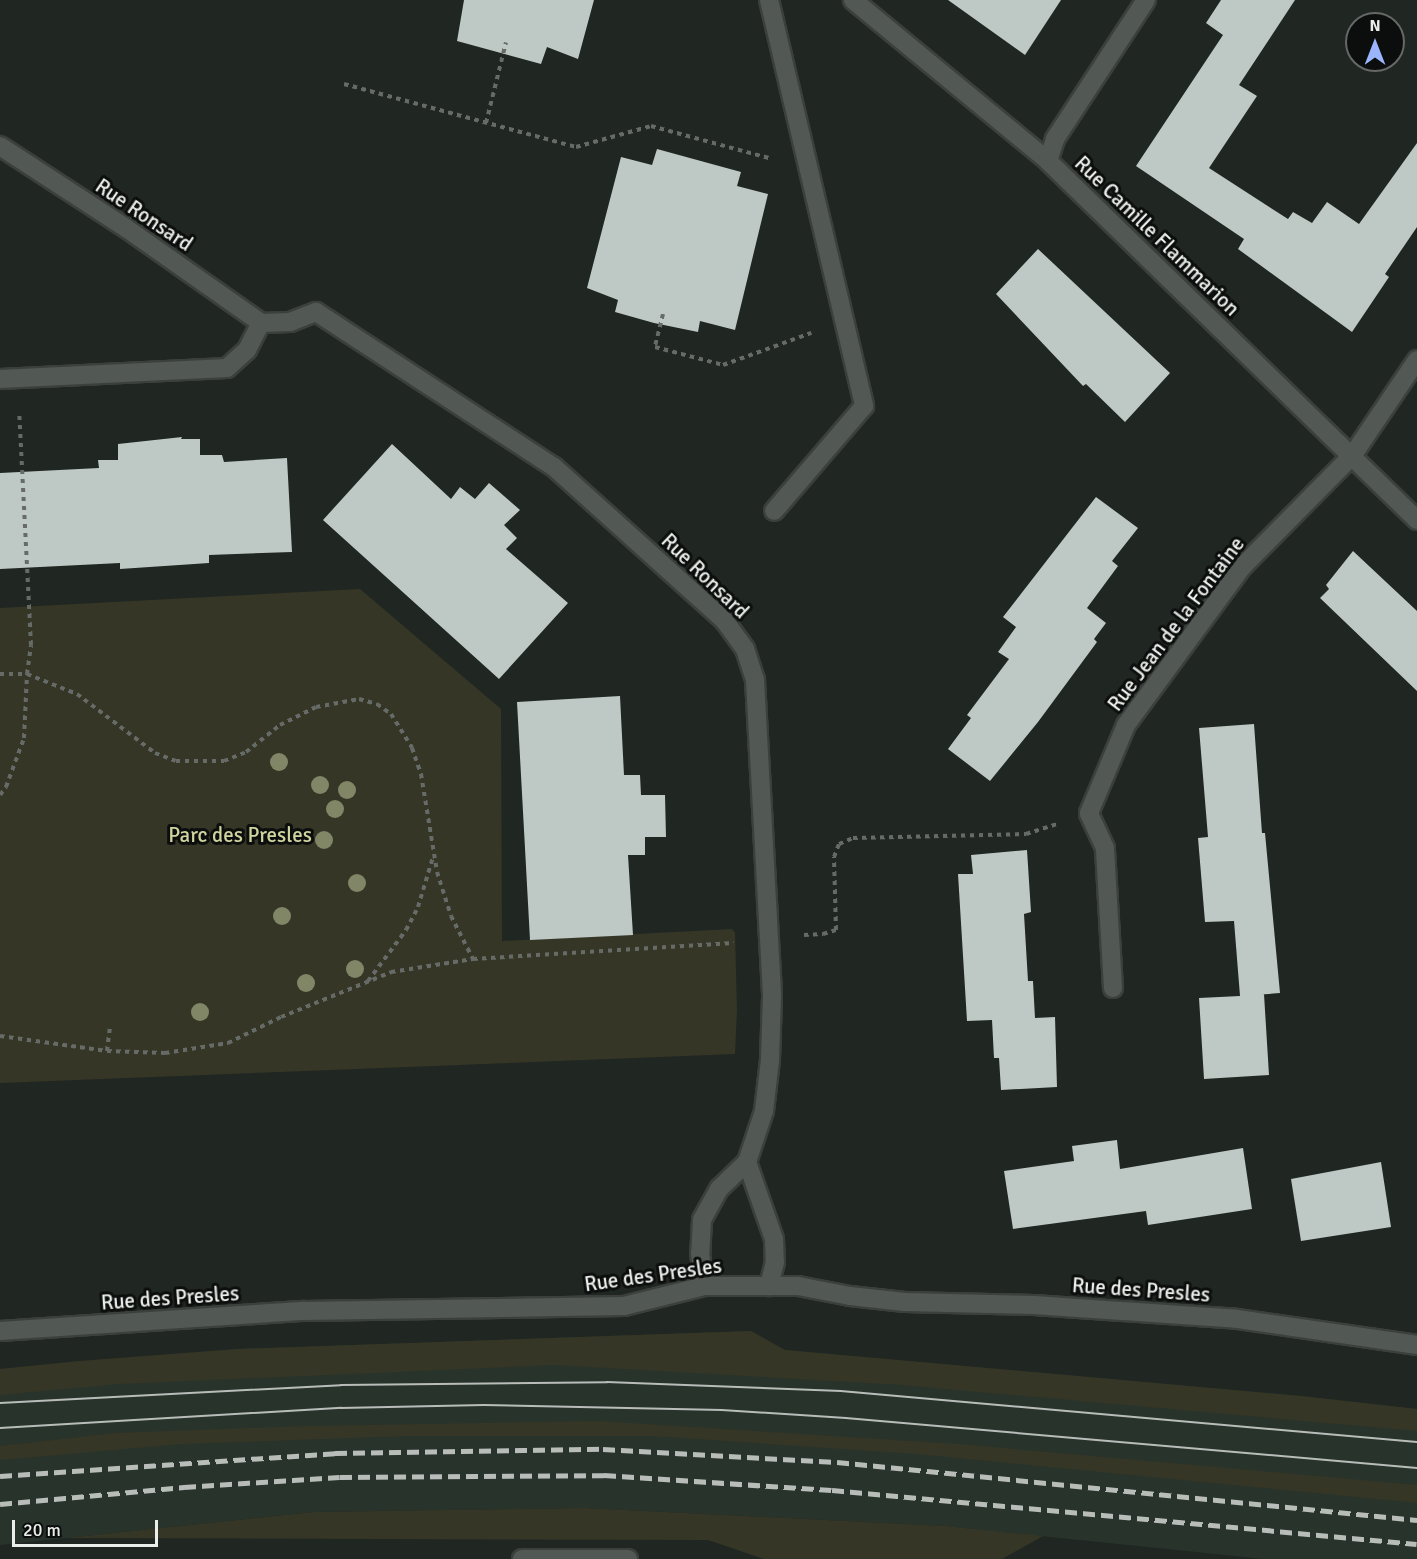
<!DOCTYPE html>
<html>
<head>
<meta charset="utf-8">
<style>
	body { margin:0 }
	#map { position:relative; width:1417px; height:1559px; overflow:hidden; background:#202622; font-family:Signika,sans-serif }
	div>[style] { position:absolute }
	.built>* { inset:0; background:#28332c }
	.green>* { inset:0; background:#353625 }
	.building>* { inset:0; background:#bec8c5 }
	.path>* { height:4px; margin-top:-2px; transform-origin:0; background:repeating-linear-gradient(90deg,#666b68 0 4.5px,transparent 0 9px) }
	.roads { filter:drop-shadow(2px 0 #3c403d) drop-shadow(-2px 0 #3c403d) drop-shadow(0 2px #3c403d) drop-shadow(0 -2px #3c403d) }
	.minor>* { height:18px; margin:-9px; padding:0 9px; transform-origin:9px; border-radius:9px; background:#525954 }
	.tram>* { height:1.5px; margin:-0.75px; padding:0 0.75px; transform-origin:0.75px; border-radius:0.75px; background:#b9bdba }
	.rail>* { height:4.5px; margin-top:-2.25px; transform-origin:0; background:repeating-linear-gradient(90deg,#b9bdba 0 12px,transparent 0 18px) }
	.trees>* { width:18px; height:18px; margin:-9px; border-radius:50%; background:#818667 }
	span { translate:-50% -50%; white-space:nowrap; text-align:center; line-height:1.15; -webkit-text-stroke:6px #0c0e0d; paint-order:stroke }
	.street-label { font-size:21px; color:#ebefec }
	.park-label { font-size:21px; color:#d0d49f }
	.north { position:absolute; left:1345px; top:12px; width:60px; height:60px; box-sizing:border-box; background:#0c0e0d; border:2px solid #656866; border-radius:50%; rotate:0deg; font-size:16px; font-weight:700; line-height:24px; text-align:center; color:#ebefec }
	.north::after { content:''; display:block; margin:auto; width:21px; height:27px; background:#9bb5fd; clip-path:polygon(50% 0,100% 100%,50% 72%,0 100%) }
	.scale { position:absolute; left:12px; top:1520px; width:146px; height:27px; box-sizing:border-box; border:3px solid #ebefec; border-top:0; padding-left:8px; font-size:18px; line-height:21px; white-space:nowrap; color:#ebefec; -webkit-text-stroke:4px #0c0e0d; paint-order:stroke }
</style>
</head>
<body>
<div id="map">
	<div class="built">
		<div style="clip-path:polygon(751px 1331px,785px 1350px,1301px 1396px,1417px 1409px,1417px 1559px,1264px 1559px,944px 1526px,585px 1508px,314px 1512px,0 1545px,0 1369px,237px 1349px)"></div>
	</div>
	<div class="green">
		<div style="clip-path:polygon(360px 589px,501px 709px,502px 941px,732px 929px,735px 933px,737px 1010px,735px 1054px,0 1083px,0 608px)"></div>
		<div style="clip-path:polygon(751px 1331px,785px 1350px,1301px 1396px,1417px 1409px,1417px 1431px,901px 1385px,554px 1365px,120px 1384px,0 1395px,0 1369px,79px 1361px,237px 1349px)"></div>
		<div style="clip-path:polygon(599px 1421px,958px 1444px,1417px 1485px,1417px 1503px,917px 1454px,652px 1436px,408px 1436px,183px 1444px,0 1460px,0 1446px,116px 1433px,307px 1426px)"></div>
		<div style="clip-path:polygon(585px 1508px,945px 1526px,1043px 1536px,1002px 1559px,764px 1559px,708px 1540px,66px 1538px,314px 1512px)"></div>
	</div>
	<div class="building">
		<div style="clip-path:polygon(464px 0,594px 0,578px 59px,547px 47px,541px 64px,457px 41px)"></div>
		<div style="clip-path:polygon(948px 0,1061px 0,1025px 55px)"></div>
		<div style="clip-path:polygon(1221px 0,1295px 0,1239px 85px,1257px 96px,1209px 168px,1288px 219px,1293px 212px,1312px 223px,1327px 202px,1359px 224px,1417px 143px,1417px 227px,1385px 274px,1389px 277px,1352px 332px,1238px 249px,1244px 239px,1136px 166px,1223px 35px,1206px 23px)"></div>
		<div style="clip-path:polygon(657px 149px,741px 172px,737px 186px,768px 194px,735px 330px,700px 321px,698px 332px,654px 323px,615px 312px,618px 300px,587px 288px,621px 157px,652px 165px)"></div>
		<div style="clip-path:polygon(1038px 249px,1170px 373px,1125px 422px,1086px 384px,1083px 386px,996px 294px)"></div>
		<div style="clip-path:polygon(182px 437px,181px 439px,200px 439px,200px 455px,222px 455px,224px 462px,287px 458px,292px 552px,209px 555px,209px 563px,120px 569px,120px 563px,0 569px,0 473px,99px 468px,98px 460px,118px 460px,118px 444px)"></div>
		<div style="clip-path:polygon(392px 444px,451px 499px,460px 487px,475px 499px,489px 483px,520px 510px,504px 525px,517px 538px,506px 549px,568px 603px,499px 679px,323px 520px)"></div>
		<div style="clip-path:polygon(1096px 497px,1138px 528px,1112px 561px,1118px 566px,1087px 608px,1106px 623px,1094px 639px,1097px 642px,1038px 722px,990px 781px,948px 749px,971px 718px,967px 715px,1009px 659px,998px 652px,1016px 627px,1003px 617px)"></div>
		<div style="clip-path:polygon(1353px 551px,1417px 611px,1417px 691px,1320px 598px,1329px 589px,1326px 585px)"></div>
		<div style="clip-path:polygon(620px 696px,624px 775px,640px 775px,641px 795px,665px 795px,666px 837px,645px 837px,645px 855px,628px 855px,633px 935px,530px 940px,517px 702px)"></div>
		<div style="clip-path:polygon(1254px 724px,1262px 833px,1265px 833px,1280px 993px,1255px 995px,1264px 994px,1269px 1075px,1204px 1079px,1199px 998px,1240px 996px,1234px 921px,1205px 922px,1198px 838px,1208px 837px,1199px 728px)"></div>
		<div style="clip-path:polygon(1027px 850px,1031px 912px,1024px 914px,1028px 981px,1033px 981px,1035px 1018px,1055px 1017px,1057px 1087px,1001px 1090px,999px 1058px,994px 1058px,992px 1020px,967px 1021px,958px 874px,973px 874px,971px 855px)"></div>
		<div style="clip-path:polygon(1117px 1140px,1120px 1169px,1243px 1148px,1252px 1209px,1148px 1225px,1146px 1211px,1013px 1229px,1004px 1171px,1074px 1161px,1072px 1146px)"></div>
		<div style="clip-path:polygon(1381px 1162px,1391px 1227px,1301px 1241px,1291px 1179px)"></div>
	</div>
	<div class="path">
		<div style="left:344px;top:84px;width:240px;rotate:15.2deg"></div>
		<div style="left:576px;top:147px;width:78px;rotate:-15.6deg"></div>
		<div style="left:651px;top:126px;width:122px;rotate:15.2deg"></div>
		<div style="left:486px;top:123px;width:83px;rotate:-76.1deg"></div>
		<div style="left:663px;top:314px;width:34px;rotate:104deg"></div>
		<div style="left:655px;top:347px;width:70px;rotate:14.8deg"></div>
		<div style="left:723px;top:365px;width:94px;rotate:-20deg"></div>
		<div style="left:0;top:674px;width:27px"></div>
		<div style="left:27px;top:674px;width:54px;rotate:21.8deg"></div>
		<div style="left:77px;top:694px;width:98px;rotate:37.1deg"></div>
		<div style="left:155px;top:753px;width:22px;rotate:21deg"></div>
		<div style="left:176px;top:761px;width:48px"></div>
		<div style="left:224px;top:761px;width:24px;rotate:-22deg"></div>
		<div style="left:246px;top:752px;width:43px;rotate:-38.5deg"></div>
		<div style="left:280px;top:725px;width:40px;rotate:-26.6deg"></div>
		<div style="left:316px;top:707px;width:44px;rotate:-10.5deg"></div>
		<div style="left:359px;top:699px;width:19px;rotate:16deg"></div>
		<div style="left:377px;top:704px;width:17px;rotate:36deg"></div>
		<div style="left:391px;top:714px;width:40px;rotate:58deg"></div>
		<div style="left:412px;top:748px;width:28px;rotate:71deg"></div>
		<div style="left:421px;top:774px;width:99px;rotate:80.7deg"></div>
		<div style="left:437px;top:872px;width:46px;rotate:72.3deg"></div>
		<div style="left:451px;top:916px;width:48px;rotate:62.9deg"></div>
		<div style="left:0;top:795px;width:10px;rotate:-53deg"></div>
		<div style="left:6px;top:787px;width:52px;rotate:-69.8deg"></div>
		<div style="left:24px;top:738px;width:64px;rotate:-87.3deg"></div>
		<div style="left:27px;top:674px;width:29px;rotate:-82deg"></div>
		<div style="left:31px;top:645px;width:233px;rotate:-92.9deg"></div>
		<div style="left:804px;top:935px;width:19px;rotate:-3deg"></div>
		<div style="left:823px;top:934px;width:14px;rotate:-17deg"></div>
		<div style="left:836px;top:930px;width:73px;rotate:-91.6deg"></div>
		<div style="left:834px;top:857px;width:14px;rotate:-69deg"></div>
		<div style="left:839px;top:844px;width:15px;rotate:-23deg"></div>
		<div style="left:853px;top:838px;width:173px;rotate:-1.3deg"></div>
		<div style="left:1026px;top:834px;width:33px;rotate:-18deg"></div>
		<div style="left:368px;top:981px;width:64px;rotate:-53.3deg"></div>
		<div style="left:406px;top:930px;width:26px;rotate:-62deg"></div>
		<div style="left:418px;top:907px;width:52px;rotate:-73.3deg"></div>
		<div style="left:0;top:1036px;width:108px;rotate:8deg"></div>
		<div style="left:107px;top:1051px;width:58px;rotate:2deg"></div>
		<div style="left:165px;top:1053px;width:64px;rotate:-9deg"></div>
		<div style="left:228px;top:1043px;width:59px;rotate:-26.1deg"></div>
		<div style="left:281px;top:1017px;width:119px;rotate:-22.2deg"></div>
		<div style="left:391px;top:972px;width:83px;rotate:-9deg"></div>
		<div style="left:473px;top:959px;width:261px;rotate:-3.5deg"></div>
		<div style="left:107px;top:1051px;width:24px;rotate:-83deg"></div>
	</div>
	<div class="roads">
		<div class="minor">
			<div style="left:769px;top:0;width:417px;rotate:76.8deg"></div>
			<div style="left:864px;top:406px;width:138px;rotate:130.6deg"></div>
			<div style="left:853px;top:0;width:253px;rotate:39.5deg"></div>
			<div style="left:1048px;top:161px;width:515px;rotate:44.21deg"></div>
			<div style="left:0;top:146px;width:150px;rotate:33.1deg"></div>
			<div style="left:126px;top:228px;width:165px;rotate:35.1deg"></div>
			<div style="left:261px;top:323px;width:29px;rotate:-2deg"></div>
			<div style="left:290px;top:322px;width:28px;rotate:-21deg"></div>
			<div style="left:316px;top:312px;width:284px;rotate:33.1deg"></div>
			<div style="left:554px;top:467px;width:229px;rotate:42deg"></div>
			<div style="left:724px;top:620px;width:36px;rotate:54deg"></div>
			<div style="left:745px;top:649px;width:33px;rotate:72deg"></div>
			<div style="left:755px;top:680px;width:316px;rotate:86.9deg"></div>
			<div style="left:772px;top:996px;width:64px;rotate:91.8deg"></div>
			<div style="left:770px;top:1060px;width:51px;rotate:96.7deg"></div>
			<div style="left:764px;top:1111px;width:54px;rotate:108.4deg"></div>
			<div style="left:747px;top:1162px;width:39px;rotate:136deg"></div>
			<div style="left:719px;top:1189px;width:35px;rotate:119deg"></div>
			<div style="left:702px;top:1220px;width:33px;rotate:93deg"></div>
			<div style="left:700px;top:1253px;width:33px;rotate:83deg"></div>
			<div style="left:1048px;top:161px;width:23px;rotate:-72deg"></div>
			<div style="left:1055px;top:139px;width:166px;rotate:-56.8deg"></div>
			<div style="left:0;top:379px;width:227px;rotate:-2.8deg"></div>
			<div style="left:227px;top:368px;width:27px;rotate:-42deg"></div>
			<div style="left:247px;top:350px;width:30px;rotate:-63deg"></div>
			<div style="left:1113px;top:988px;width:140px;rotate:-93.3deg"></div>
			<div style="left:1105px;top:848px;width:38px;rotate:-115deg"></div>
			<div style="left:1089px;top:813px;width:95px;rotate:-67.2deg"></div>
			<div style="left:1126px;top:725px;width:197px;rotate:-53.7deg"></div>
			<div style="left:1243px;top:566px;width:155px;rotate:-45.3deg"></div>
			<div style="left:1352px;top:456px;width:116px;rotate:-55.9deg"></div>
			<div style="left:747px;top:1162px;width:82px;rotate:70.7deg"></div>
			<div style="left:774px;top:1239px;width:23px;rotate:88deg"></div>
			<div style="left:775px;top:1262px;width:25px;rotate:104deg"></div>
			<div style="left:0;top:1331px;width:305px;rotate:-3.8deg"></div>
			<div style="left:304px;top:1311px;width:320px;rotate:-0.9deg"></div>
			<div style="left:624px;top:1306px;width:82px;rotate:-14deg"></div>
			<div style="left:704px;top:1286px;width:94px"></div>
			<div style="left:798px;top:1286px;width:53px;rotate:10.9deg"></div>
			<div style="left:850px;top:1296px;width:55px;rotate:6.2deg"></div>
			<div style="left:905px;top:1302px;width:129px;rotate:1.3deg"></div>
			<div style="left:1034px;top:1305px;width:203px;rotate:3.9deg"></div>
			<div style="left:1237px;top:1319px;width:182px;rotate:8.2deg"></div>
			<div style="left:522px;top:1559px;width:106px"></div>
		</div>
	</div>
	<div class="tram">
		<div style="left:0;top:1403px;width:341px;rotate:-3deg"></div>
		<div style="left:341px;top:1385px;width:266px;rotate:-0.6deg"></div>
		<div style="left:607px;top:1382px;width:234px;rotate:2.2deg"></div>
		<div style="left:841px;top:1391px;width:578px;rotate:5.06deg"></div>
		<div style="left:0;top:1428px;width:342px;rotate:-3.4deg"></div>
		<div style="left:341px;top:1408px;width:143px;rotate:-1.2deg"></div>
		<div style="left:484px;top:1405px;width:238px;rotate:1.2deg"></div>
		<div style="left:722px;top:1410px;width:124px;rotate:3.7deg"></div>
		<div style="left:846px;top:1418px;width:573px;rotate:5deg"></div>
	</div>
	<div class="rail">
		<div style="left:0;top:1476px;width:336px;rotate:-3.9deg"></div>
		<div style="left:335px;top:1453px;width:268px;rotate:-0.9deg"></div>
		<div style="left:603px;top:1449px;width:234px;rotate:3.2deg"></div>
		<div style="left:837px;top:1462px;width:583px;rotate:5.71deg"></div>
		<div style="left:0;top:1504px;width:185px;rotate:-5.3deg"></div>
		<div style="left:184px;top:1487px;width:156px;rotate:-3.7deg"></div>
		<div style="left:340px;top:1477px;width:264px;rotate:-0.4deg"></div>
		<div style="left:604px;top:1475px;width:228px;rotate:3.8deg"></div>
		<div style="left:832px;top:1490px;width:587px;rotate:5.27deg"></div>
	</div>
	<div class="trees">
		<div style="left:279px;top:762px"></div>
		<div style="left:320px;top:785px"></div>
		<div style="left:347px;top:790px"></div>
		<div style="left:335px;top:809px"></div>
		<div style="left:324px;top:840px"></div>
		<div style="left:357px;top:883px"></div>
		<div style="left:282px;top:916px"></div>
		<div style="left:355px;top:969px"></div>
		<div style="left:306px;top:983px"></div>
		<div style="left:200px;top:1012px"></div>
	</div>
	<div class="street-label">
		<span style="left:144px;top:215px;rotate:34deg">Rue Ronsard</span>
		<span style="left:1157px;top:236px;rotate:44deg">Rue Camille Flammarion</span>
		<span style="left:705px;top:576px;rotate:44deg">Rue Ronsard</span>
		<span style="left:1176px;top:624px;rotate:-53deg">Rue Jean de la Fontaine</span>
		<span style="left:653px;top:1275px;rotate:-8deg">Rue des Presles</span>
		<span style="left:1141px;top:1290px;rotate:4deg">Rue des Presles</span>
		<span style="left:170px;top:1298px;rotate:-4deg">Rue des Presles</span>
	</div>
	<div class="park-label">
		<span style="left:240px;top:835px">Parc des Presles</span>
	</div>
	<div class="north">N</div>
	<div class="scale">20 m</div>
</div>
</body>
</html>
